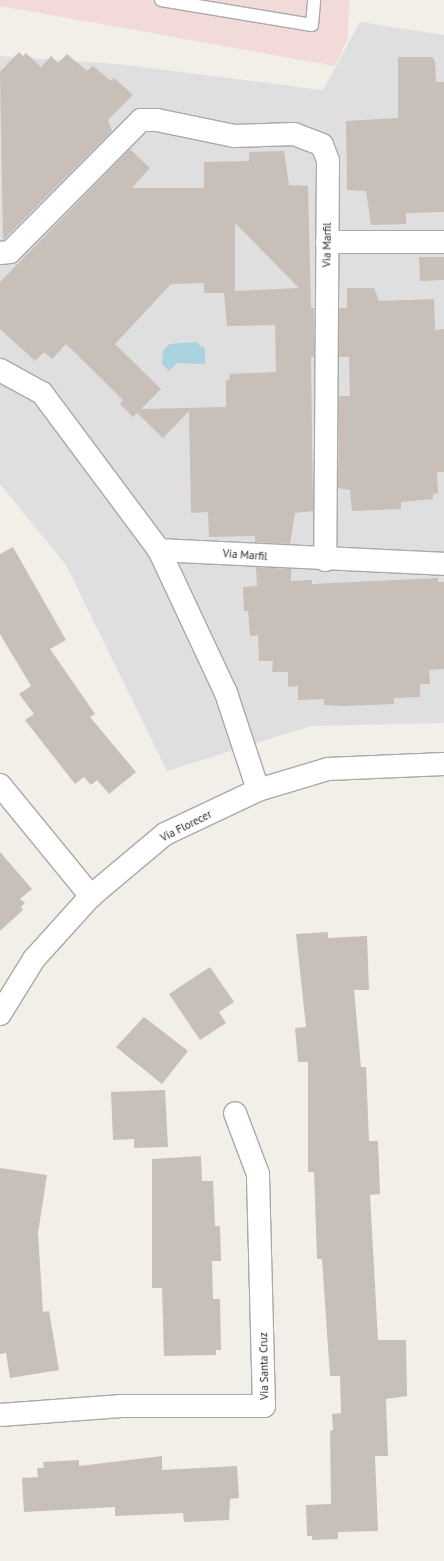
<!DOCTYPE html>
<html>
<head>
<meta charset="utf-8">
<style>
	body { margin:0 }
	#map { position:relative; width:444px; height:1561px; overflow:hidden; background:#f2efe9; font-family:"PT Sans",sans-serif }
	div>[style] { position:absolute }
	.residential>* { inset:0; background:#e0dfdf }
	.commercial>* { inset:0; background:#f2dad9 }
	.water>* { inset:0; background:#aad3df }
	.building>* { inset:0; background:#c7bfb8 }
	.roads { filter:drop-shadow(1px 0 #a9a9a9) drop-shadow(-1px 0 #a9a9a9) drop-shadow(0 1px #a9a9a9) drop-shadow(0 -1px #a9a9a9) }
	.service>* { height:12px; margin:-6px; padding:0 6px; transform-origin:6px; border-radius:6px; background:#fff }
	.minor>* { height:22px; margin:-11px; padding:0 11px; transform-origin:11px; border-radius:11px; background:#fff }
	.tertiary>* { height:22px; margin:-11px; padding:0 11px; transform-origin:11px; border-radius:11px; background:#fff }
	span { translate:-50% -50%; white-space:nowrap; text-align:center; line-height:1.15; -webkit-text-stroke:4px #fff; paint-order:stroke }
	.street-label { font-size:11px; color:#222 }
</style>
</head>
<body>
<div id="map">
	<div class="residential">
		<div style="clip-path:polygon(360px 22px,444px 35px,444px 723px,311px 726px,167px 771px,66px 565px,0 484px,0 56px,117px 64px,323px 90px)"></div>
	</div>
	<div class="commercial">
		<div style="clip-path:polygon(0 0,349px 0,348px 38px,335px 66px,0 6px)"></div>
	</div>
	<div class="water">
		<div style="clip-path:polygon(196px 342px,205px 349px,205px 364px,177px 363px,169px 371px,162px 364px,163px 351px,169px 344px)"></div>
	</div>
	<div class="building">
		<div style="clip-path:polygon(19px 52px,23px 56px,26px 53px,41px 67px,51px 56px,58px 63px,67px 54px,87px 71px,93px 66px,111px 81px,114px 78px,133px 95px,108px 120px,112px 131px,3px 240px,0 72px)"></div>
		<div style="clip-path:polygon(398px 57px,432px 57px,435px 61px,436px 82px,444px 82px,444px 212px,406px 213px,406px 224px,371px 225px,366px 191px,347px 190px,346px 121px,398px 118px)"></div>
		<div style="clip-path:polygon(evenodd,130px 149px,150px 168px,132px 188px,204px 188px,204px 162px,249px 161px,249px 152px,284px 151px,289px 185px,308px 186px,311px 308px,314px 308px,314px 357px,311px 357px,313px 511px,295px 513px,290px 544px,255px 542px,255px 536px,209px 537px,208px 512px,191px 513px,189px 411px,163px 438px,137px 413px,133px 417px,120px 404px,123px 400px,66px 344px,52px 359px,44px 352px,35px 361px,0 329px,0 282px,130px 149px,235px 223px,294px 283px,299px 288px,235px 291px,235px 223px,130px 149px,204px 283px,204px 293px,224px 293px,227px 326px,275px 325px,276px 372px,230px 374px,229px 380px,226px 380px,226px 407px,141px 409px,161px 389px,115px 344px,171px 284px,204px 283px)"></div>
		<div style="clip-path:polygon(419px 257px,444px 257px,444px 280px,420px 281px)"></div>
		<div style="clip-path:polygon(347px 288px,374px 288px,379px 301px,434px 299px,435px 330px,444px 329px,444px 472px,437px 472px,438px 493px,433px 494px,433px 499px,401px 502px,401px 509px,352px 511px,350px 490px,338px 488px,339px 396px,350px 396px,349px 357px,339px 357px,339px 308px,347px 308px)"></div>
		<div style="clip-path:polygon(13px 547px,66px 640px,50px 649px,95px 714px,90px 717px,136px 772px,109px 794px,97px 780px,91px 785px,84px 777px,75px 784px,25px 720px,34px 714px,19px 694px,31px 686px,0 634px,0 554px)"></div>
		<div style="clip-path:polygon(256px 567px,291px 569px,291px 581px,312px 580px,312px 584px,438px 578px,438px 582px,444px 582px,444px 669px,429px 670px,430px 684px,420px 684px,420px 697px,394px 698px,394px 704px,345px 706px,324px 705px,324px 699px,298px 700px,298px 686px,288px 687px,288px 672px,272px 672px,273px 661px,259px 661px,258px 635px,250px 636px,248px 611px,244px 611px,243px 587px,257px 586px)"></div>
		<div style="clip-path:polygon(0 852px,32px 889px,20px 899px,25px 903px,21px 907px,23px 910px,0 931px)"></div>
		<div style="clip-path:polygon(328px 932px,328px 938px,367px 936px,369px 990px,354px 990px,361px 1067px,366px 1067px,369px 1141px,378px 1141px,380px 1194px,370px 1195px,378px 1340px,406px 1340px,407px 1396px,386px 1399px,388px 1456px,375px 1456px,378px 1531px,338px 1532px,338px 1539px,312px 1540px,312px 1536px,307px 1536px,306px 1505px,331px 1504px,330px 1431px,333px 1430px,332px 1414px,341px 1413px,340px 1376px,330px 1376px,322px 1259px,317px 1259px,314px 1172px,308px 1172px,308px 1062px,298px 1062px,295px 1028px,306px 1027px,296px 934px)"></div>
		<div style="clip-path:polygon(210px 967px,234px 1002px,219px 1012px,226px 1023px,200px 1040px,169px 994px)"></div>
		<div style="clip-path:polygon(144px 1017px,188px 1051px,162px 1084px,116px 1047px)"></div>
		<div style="clip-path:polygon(165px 1090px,168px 1147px,134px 1148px,134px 1139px,113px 1140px,111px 1092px)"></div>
		<div style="clip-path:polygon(201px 1156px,202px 1181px,213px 1181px,215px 1226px,220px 1226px,221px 1261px,212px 1261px,213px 1299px,220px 1299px,221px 1350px,216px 1350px,216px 1355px,164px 1356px,162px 1288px,152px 1288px,152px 1159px)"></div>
		<div style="clip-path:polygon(0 1168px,47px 1175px,38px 1233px,43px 1312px,49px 1311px,59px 1370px,10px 1378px,6px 1353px,0 1354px)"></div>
		<div style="clip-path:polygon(162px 1456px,162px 1470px,237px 1466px,239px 1498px,230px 1499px,229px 1520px,184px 1522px,183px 1513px,115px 1516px,115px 1507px,24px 1512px,22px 1478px,38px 1477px,37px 1468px,44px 1468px,43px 1462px,79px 1460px,79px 1466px)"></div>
	</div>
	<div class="roads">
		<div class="service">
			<div style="left:161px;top:0;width:153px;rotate:9.4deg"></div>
			<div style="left:312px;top:25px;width:25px;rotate:-85deg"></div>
		</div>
		<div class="minor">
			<div style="left:327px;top:242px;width:117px"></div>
			<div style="left:0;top:253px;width:10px;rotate:-6deg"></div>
			<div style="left:10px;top:252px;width:186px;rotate:-45.2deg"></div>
			<div style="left:141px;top:120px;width:16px"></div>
			<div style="left:157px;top:120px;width:79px;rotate:11.7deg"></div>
			<div style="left:234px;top:136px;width:60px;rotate:-1.9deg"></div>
			<div style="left:294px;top:134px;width:30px;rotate:21deg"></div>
			<div style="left:322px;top:145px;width:17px;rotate:69deg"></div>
			<div style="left:328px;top:161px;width:399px;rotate:90.4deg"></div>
			<div style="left:0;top:370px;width:48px;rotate:28.7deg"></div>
			<div style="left:42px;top:393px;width:196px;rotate:53.3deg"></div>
			<div style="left:159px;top:550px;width:158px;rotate:64.9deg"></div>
			<div style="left:226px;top:693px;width:102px;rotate:71.7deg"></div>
			<div style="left:159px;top:550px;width:285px;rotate:2.8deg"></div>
			<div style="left:0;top:785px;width:144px;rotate:50.7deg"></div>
			<div style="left:0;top:1415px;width:122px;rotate:-4.2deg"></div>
			<div style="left:122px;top:1406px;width:142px"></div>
			<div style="left:264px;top:1406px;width:232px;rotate:-91.5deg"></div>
			<div style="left:258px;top:1174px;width:65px;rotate:-110.7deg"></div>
		</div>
		<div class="tertiary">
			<div style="left:0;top:1014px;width:65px;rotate:-58.3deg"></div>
			<div style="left:34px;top:959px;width:85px;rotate:-47.9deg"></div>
			<div style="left:91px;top:896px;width:97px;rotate:-40deg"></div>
			<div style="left:165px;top:834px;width:103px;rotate:-25.3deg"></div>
			<div style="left:258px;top:790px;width:73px;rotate:-16.7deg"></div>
			<div style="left:328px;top:769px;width:116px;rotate:-2.5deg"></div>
		</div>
	</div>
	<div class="street-label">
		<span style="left:327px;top:245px;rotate:-89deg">Via Marfil</span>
		<span style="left:245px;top:555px;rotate:4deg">Via Marfil</span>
		<span style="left:186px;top:826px;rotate:-27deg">Via Florecer</span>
		<span style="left:264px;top:1366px;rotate:-91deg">Via Santa Cruz</span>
	</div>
</div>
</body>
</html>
